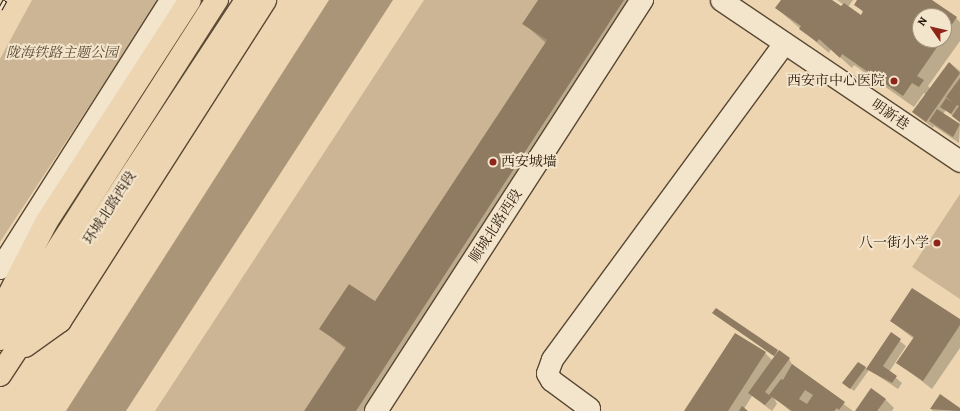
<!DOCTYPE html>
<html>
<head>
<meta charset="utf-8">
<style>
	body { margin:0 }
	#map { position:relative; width:960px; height:411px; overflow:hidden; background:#ecd5b0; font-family:Alegreya,"Noto Serif SC",serif }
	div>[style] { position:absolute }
	.green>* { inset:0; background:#cbb594 }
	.water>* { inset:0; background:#aa9578 }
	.shadow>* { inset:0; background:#0003 }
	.building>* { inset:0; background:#8f7b61 }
	.roads { filter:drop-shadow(1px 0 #5a4934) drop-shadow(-1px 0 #5a4934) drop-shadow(0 1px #5a4934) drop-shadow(0 -1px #5a4934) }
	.minor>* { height:21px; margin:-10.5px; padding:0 10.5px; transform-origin:10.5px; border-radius:10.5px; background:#f3e4cc }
	.tertiary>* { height:22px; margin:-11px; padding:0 11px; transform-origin:11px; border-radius:11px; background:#f3e4cc }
	.primary>* { height:22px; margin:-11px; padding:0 11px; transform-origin:11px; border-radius:11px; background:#ecd5b0 }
	.rail>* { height:4.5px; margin-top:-2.25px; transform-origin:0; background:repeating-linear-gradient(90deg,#f3e4cc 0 9px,#2a1a0b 0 18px); box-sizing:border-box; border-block:1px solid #2a1a0b }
	.dots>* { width:11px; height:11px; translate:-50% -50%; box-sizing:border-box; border:2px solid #f3e4cc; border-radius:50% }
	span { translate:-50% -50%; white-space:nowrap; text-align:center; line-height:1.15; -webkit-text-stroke:4px #f3e4cc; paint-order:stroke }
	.park-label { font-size:14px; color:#5a4834; font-style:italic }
	.poi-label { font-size:14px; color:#2a1a0b }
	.right { translate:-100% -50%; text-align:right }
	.left { translate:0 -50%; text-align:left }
	.street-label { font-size:14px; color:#2a1a0b }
	.north { position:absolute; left:912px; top:8px; width:40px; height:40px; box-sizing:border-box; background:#f3e4cc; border:1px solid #a3937f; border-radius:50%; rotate:304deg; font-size:11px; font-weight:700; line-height:16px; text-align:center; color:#2a1a0b }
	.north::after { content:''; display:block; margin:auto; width:14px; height:18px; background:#8f2418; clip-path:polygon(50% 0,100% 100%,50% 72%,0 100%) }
</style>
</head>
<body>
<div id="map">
	<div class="green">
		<div style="clip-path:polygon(32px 0,159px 0,0 242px,0 59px)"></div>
		<div style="clip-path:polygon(424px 0,538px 0,522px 24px,547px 40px,375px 301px,349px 284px,320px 329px,346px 347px,304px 411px,155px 411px)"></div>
		<div style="clip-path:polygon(960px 194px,960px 299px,912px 267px)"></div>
	</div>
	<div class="water">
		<div style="clip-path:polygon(329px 0,393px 0,126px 411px,66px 411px)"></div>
	</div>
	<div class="shadow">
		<div style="clip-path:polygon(539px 0,642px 0,374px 411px,305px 411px,346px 349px,321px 329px,376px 303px,546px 43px,523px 23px)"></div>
		<div style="clip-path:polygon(evenodd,782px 0,831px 0,842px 8px,844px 5px,837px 0,853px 0,848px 7px,861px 16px,864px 13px,856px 5px,859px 0,930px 0,956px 18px,960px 22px,960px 41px,928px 86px,931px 89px,950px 63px,960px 71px,960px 123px,946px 110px,943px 114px,960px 125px,959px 143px,934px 126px,933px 128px,913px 112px,926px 95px,924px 93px,914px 107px,854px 65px,852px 68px,831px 49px,829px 53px,776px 8px,782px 0,920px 16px,944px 16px,944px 40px,920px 40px,920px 16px)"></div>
		<div style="clip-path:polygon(714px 313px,789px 359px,794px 367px,853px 411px,790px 411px,773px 396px,777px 404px,772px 411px,752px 396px,744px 409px,747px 411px,685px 411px,765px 353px,773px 361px,775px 357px)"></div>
		<div style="clip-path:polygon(891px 321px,960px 321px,960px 348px,932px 389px,898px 363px,914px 339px)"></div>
		<div style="clip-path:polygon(891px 334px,906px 346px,889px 372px,902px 383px,898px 389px,869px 370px,854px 391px,847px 386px,858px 363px,867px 369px)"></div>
		<div style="clip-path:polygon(885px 399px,894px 408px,892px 411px,856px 411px)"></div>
		<div style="clip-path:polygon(931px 409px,960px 409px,960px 411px,933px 411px)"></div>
	</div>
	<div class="building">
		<div style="clip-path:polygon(538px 0,624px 0,356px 411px,304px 411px,346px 347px,319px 329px,349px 284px,375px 301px,547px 40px,522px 24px)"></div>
		<div style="clip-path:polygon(781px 0,832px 0,841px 6px,844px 3px,861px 15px,863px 11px,854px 5px,857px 0,932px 0,957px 17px,944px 36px,944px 16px,920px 16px,920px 40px,942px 40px,924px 66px,903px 52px,924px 66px,917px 76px,924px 80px,919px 87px,912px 83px,903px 96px,842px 54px,840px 58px,819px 39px,817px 42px,799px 29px,801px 26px,775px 8px)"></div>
		<div style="clip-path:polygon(949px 62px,960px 73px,926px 122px,912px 112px)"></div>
		<div style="clip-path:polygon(960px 78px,960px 122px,952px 116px,959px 106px,957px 105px,951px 114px,940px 107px,946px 98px,953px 103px,946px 97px)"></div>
		<div style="clip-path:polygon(937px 109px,960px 124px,953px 137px,929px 121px)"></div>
		<div style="clip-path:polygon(912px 288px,960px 319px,960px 325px,923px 381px,896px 363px,914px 337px,890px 321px)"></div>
		<div style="clip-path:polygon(716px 308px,778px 350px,774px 356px,712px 313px)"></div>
		<div style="clip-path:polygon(891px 332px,901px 339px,883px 366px,897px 376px,892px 383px,866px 369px)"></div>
		<div style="clip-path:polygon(735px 333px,766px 352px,728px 411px,684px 411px)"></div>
		<div style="clip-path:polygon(779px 350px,790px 358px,765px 392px,772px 397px,765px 405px,748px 393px)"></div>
		<div style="clip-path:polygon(858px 362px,866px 367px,850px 389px,842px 383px)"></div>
		<div style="clip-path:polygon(evenodd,792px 364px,845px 402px,839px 410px,837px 408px,834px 411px,792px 411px,769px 395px,781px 379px,783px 380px,792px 364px,805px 390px,813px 395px,807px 404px,799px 399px,805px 390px)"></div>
		<div style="clip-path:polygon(871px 388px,886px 399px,877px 411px,855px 411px)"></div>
		<div style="clip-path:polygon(940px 394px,960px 408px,960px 411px,930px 409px)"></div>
		<div style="clip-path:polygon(742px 406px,748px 411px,739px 411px)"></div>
	</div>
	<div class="roads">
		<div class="minor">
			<div style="left:721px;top:0;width:288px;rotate:34deg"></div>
			<div style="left:0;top:268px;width:317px;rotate:-57.6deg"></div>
			<div style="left:588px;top:411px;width:3px;rotate:-72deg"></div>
			<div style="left:589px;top:408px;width:47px;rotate:-143.6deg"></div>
			<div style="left:551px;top:380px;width:8px;rotate:-120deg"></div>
			<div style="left:547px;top:373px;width:15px;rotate:-70deg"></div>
			<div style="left:552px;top:359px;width:392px;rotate:-53.7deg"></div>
		</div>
		<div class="tertiary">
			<div style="left:376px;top:411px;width:490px;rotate:-57.1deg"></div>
		</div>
		<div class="primary">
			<div style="left:0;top:312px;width:102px;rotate:-62.7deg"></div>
			<div style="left:47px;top:221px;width:263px;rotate:-57.1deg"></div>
			<div style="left:0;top:339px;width:403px;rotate:-57.4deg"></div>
			<div style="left:25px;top:346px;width:43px;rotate:-35.5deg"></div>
			<div style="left:60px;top:321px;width:381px;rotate:-57.4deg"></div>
			<div style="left:0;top:375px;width:448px;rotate:-56.7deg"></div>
		</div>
	</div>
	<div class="rail">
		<div style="left:0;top:9px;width:10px;rotate:-61deg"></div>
	</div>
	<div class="dots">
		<div style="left:894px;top:81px;background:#8f2418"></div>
		<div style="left:493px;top:162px;background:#8f2418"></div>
		<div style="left:937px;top:243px;background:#8f2418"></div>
	</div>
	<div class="park-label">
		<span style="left:62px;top:53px">陇海铁路主题公园</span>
	</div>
	<div class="poi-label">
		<span class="right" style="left:885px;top:81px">西安市中心医院</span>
		<span class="left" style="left:501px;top:162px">西安城墙</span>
		<span class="right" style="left:929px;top:243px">八一街小学</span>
	</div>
	<div class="street-label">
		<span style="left:890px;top:115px;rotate:34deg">明新巷</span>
		<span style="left:110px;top:208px;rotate:-57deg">环城北路西段</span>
		<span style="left:496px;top:226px;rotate:-57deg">顺城北路西段</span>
	</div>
	<div class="north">N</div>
</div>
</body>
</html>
